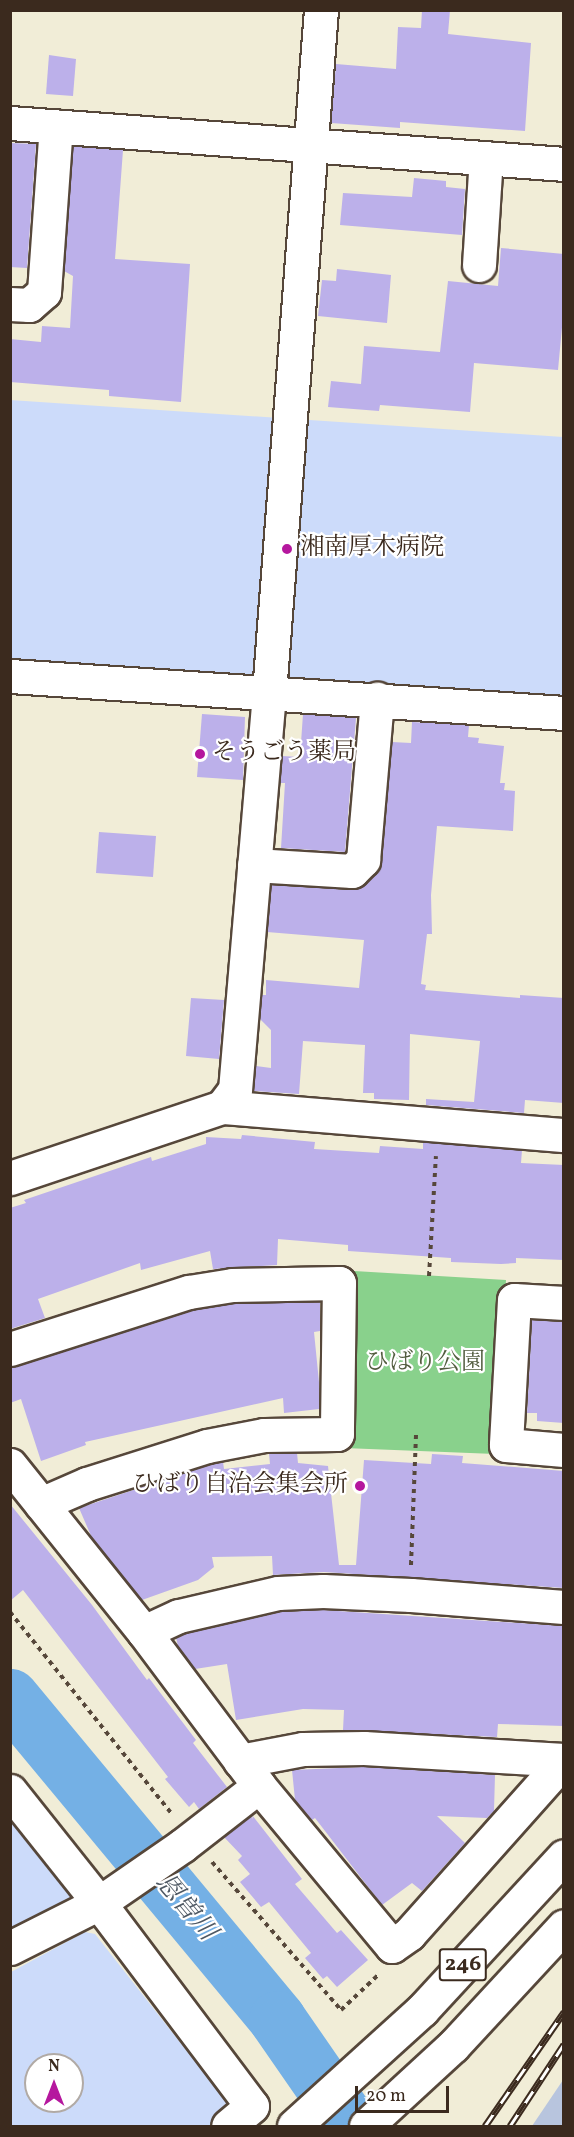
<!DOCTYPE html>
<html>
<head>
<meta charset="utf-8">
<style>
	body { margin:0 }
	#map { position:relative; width:574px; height:2137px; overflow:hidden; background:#f1edd7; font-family:Vollkorn,"Noto Serif JP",serif }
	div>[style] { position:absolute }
	.built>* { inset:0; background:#ccdbfa }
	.industrial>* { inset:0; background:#b8c5de }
	.green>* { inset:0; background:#89d18c }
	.river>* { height:57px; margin:-28.5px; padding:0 28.5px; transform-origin:28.5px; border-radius:28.5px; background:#74b0e5 }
	.building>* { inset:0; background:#bcb0ea }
	.path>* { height:4px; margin-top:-2px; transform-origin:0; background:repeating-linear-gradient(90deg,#56473a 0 4.5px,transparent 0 9px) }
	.roads { filter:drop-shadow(2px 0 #56473a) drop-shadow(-2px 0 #56473a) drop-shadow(0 2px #56473a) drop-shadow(0 -2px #56473a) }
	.minor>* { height:33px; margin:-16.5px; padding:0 16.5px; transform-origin:16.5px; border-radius:16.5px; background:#fff }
	.highway>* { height:33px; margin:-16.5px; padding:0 16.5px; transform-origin:16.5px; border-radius:16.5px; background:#fff }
	.rail>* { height:7px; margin-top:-3.5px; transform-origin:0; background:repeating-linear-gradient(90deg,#fff 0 14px,#3b2a1e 0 28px); box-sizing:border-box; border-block:2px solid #3b2a1e }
	.dots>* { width:16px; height:16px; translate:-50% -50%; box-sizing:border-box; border:3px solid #fff; border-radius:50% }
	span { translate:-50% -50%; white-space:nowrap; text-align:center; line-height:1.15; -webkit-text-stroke:4.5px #fff; paint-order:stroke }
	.shield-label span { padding:2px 4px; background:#fff; border:2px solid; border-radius:4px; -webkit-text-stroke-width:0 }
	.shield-label { font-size:22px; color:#3b2a1e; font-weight:700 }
	.poi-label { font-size:24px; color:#3b2a1e }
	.left { translate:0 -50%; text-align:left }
	.right { translate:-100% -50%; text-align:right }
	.park-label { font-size:24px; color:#525c3f }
	.water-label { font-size:26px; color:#4f5964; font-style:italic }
	.frame { position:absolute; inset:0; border:12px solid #3b2a1e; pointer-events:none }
	.north { position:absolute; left:24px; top:2053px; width:60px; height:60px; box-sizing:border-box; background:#fff; border:2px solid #b1aaa5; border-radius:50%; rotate:0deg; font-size:16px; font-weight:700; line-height:24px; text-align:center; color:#3b2a1e }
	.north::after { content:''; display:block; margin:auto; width:21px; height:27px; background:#b5179e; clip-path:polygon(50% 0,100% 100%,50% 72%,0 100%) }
	.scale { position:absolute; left:355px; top:2086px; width:94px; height:27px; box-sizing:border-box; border:3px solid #3b2a1e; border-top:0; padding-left:8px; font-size:18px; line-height:21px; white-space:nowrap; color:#3b2a1e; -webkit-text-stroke:4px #fff; paint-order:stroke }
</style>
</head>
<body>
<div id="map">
	<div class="built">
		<div style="clip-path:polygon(10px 400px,563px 437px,563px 699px,11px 661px)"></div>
		<div style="clip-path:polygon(10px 1805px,75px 1888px,71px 1903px,10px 1934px)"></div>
		<div style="clip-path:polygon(evenodd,85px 1932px,95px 1934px,227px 2102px,227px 2115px,215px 2126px,11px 2126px,11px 1972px,85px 1932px,36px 2065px,72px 2065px,72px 2101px,36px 2101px,36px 2065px)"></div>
	</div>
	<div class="industrial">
		<div style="clip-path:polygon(563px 2080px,563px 2126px,532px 2126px)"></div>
	</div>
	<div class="green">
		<div style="clip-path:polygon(354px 1271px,506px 1280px,495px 1454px,344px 1448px)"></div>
	</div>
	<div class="river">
		<div style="left:10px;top:1697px;width:418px;rotate:50.3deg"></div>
		<div style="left:277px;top:2019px;width:130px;rotate:55.3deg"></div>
	</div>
	<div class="building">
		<div style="clip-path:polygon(422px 10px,450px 10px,448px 34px,531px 43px,525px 131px,400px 122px,400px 128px,331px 123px,336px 64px,396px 69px,398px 27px,421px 28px)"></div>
		<div style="clip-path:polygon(49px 55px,76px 59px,73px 96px,46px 94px)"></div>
		<div style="clip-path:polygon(10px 143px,36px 144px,27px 268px,10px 267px)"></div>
		<div style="clip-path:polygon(73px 146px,123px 150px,115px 259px,190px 264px,181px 402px,109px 396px,109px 390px,10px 382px,10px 339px,41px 342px,42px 326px,70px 328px,73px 276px,64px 271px)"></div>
		<div style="clip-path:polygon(414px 178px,446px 181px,446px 187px,465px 189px,462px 235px,340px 225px,343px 193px,412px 197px)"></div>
		<div style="clip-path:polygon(501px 248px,564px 254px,564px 306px,558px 370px,474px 363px,470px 412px,380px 405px,379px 411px,328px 407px,331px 381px,361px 384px,364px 346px,440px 352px,448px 281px,498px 286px)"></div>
		<div style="clip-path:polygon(337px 269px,391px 275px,387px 323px,318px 316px,322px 280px,336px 281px)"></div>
		<div style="clip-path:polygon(202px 714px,245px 717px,243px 780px,197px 777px)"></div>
		<div style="clip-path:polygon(303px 714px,356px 718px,345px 852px,281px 848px,285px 783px,280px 783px,282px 756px,300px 757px)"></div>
		<div style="clip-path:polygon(412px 722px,469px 725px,468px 737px,479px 738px,478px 743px,504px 746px,500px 783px,505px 783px,504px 790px,515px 791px,513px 831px,437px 826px,431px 895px,432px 934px,427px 934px,421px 984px,426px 985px,425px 990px,520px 998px,520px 995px,564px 998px,564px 1103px,525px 1100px,524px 1113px,426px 1105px,426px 1099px,474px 1102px,480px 1041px,410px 1034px,409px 1100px,374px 1099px,374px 1093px,363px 1093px,365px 1045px,303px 1041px,299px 1094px,254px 1091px,256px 1066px,271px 1068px,271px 1030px,260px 1019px,262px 995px,266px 995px,266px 980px,359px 988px,364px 940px,267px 932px,271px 885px,351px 890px,365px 885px,376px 873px,382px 862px,392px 742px,411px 743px)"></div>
		<div style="clip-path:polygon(99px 832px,156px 836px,153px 877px,96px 873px)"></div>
		<div style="clip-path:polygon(191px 998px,224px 1000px,219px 1059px,186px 1056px)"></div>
		<div style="clip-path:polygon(242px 1135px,315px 1142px,314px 1149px,379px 1153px,380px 1146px,423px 1149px,423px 1142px,522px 1150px,521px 1163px,564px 1165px,564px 1260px,516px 1258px,516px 1263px,501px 1264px,451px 1262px,451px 1258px,348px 1251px,348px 1245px,278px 1239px,277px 1265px,213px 1269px,210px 1251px,141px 1270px,140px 1263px,38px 1299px,45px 1318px,10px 1329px,10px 1208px,26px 1203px,24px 1200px,151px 1157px,152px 1161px,206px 1144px,206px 1137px,241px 1139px)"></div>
		<div style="clip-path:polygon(320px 1302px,320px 1331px,314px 1332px,319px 1382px,319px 1409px,284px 1413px,283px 1398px,85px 1442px,86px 1445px,41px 1461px,21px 1399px,10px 1403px,10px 1367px,193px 1310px,234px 1304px)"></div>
		<div style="clip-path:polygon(532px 1320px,564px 1322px,564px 1423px,537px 1421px,537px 1413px,527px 1413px)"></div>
		<div style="clip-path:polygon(297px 1453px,298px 1463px,328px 1466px,339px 1565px,356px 1565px,364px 1460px,431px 1464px,432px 1454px,463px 1456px,462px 1463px,564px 1471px,564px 1588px,324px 1572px,273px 1575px,272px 1556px,212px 1557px,214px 1567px,198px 1580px,142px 1600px,92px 1538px,79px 1508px,212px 1464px,223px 1462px,224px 1469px,270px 1464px,269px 1454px)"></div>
		<div style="clip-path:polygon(10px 1504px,92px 1605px,147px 1680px,149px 1678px,196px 1740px,193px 1743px,227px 1787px,199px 1809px,194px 1802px,189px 1807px,165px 1779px,168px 1777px,23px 1590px,10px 1601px)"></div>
		<div style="clip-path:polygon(323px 1610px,564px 1626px,564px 1726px,498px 1724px,497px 1737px,343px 1730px,344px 1710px,303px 1709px,236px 1720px,227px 1664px,195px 1669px,178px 1646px,176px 1638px,185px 1634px,281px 1612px)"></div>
		<div style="clip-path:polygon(364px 1767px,495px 1775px,494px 1811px,487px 1818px,437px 1816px,465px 1843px,422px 1891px,412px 1883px,382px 1905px,315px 1818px,312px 1820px,295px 1800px,292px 1770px)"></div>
		<div style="clip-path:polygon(252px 1815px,302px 1879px,295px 1884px,337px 1933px,341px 1930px,368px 1960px,337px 1987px,327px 1976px,323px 1979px,305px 1958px,311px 1953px,269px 1902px,261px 1907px,240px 1882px,250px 1874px,238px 1860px,242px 1856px,224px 1837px,251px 1816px,253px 1819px)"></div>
	</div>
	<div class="path">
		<div style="left:429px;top:1276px;width:120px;rotate:-86.7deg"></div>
		<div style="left:411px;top:1565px;width:133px;rotate:-87.8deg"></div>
		<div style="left:10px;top:1612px;width:258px;rotate:51.3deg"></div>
		<div style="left:212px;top:1862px;width:196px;rotate:48.9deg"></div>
		<div style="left:341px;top:2010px;width:51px;rotate:-43.4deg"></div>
	</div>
	<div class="roads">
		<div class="minor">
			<div style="left:10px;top:123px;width:556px;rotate:4.23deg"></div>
			<div style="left:479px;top:265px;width:107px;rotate:-86.3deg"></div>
			<div style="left:10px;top:304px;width:19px;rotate:3deg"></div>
			<div style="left:29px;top:305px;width:20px;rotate:-41deg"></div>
			<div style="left:44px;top:292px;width:166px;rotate:-85.9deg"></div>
			<div style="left:10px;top:676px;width:555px;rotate:3.82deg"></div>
			<div style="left:254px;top:865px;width:98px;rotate:3.5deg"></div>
			<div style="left:352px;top:871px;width:16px;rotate:-45deg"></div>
			<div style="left:363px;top:860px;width:162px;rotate:-85deg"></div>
			<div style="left:222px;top:1107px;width:21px;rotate:-53deg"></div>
			<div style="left:235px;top:1090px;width:398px;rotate:-85.1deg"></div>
			<div style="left:269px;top:693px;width:685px;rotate:-85.65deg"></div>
			<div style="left:10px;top:1178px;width:224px;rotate:-18.5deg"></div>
			<div style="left:222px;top:1107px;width:343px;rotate:4.7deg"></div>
			<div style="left:564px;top:1303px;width:50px;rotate:-176.6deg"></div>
			<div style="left:514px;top:1300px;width:145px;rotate:93.2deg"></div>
			<div style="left:506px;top:1445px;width:58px;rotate:4.9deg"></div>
			<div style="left:10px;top:1349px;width:188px;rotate:-17.7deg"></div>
			<div style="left:189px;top:1292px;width:44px;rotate:-9.2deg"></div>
			<div style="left:232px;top:1285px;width:107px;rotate:-1.1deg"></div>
			<div style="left:339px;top:1283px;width:151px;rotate:90.8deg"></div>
			<div style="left:337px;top:1434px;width:73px;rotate:179.2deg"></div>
			<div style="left:264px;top:1435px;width:58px;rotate:169.1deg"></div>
			<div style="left:207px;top:1446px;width:126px;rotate:162.4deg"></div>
			<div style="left:87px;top:1484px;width:50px;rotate:156.5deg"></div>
			<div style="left:10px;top:1465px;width:214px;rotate:51.3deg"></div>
			<div style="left:144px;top:1632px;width:192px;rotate:53.2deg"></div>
			<div style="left:259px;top:1786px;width:208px;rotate:50.3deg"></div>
			<div style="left:392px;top:1946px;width:21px;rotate:-35deg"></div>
			<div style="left:409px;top:1934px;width:233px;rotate:-48.3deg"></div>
			<div style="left:144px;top:1632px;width:38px;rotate:-25deg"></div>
			<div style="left:179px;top:1616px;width:102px;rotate:-13.1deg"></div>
			<div style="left:278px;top:1593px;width:45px;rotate:-2.5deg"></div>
			<div style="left:323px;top:1591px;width:88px;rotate:2.6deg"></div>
			<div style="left:411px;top:1595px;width:153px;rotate:4.5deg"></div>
			<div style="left:240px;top:1761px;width:64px;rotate:-10.8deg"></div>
			<div style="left:303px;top:1749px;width:61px;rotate:-0.9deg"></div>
			<div style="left:364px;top:1748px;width:200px;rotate:3.4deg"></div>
			<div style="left:10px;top:1791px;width:143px;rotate:51.5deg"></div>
			<div style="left:99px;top:1903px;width:254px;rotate:53deg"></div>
			<div style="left:252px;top:2106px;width:31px;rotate:140deg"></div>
			<div style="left:10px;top:1948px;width:100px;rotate:-26.8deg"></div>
			<div style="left:99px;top:1903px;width:102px;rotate:-34.6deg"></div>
			<div style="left:183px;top:1845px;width:96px;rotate:-37.8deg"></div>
		</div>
		<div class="highway">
			<div style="left:294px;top:2126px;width:173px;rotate:-42.2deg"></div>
			<div style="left:422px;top:2010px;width:209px;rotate:-47.3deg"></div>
			<div style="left:366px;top:2126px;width:118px;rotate:-42.6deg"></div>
			<div style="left:453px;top:2046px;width:163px;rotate:-47.2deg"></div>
		</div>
	</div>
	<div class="rail">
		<div style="left:485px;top:2126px;width:139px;rotate:-55.3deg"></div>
		<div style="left:510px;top:2126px;width:98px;rotate:-56.6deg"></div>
	</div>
	<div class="dots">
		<div style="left:287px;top:549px;background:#b5179e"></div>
		<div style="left:200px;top:754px;background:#b5179e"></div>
		<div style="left:360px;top:1486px;background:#b5179e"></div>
	</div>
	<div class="shield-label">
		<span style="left:463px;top:1965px">246</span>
	</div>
	<div class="poi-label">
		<span class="left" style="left:300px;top:549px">湘南厚木病院</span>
		<span class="left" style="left:212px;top:754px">そうごう薬局</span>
		<span class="right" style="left:348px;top:1486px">ひばり自治会集会所</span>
	</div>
	<div class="park-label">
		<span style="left:425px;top:1364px">ひばり公園</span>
	</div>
	<div class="water-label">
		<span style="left:185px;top:1908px;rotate:50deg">恩曽川</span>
	</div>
	<div class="frame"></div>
	<div class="north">N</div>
	<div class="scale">20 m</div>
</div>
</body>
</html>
